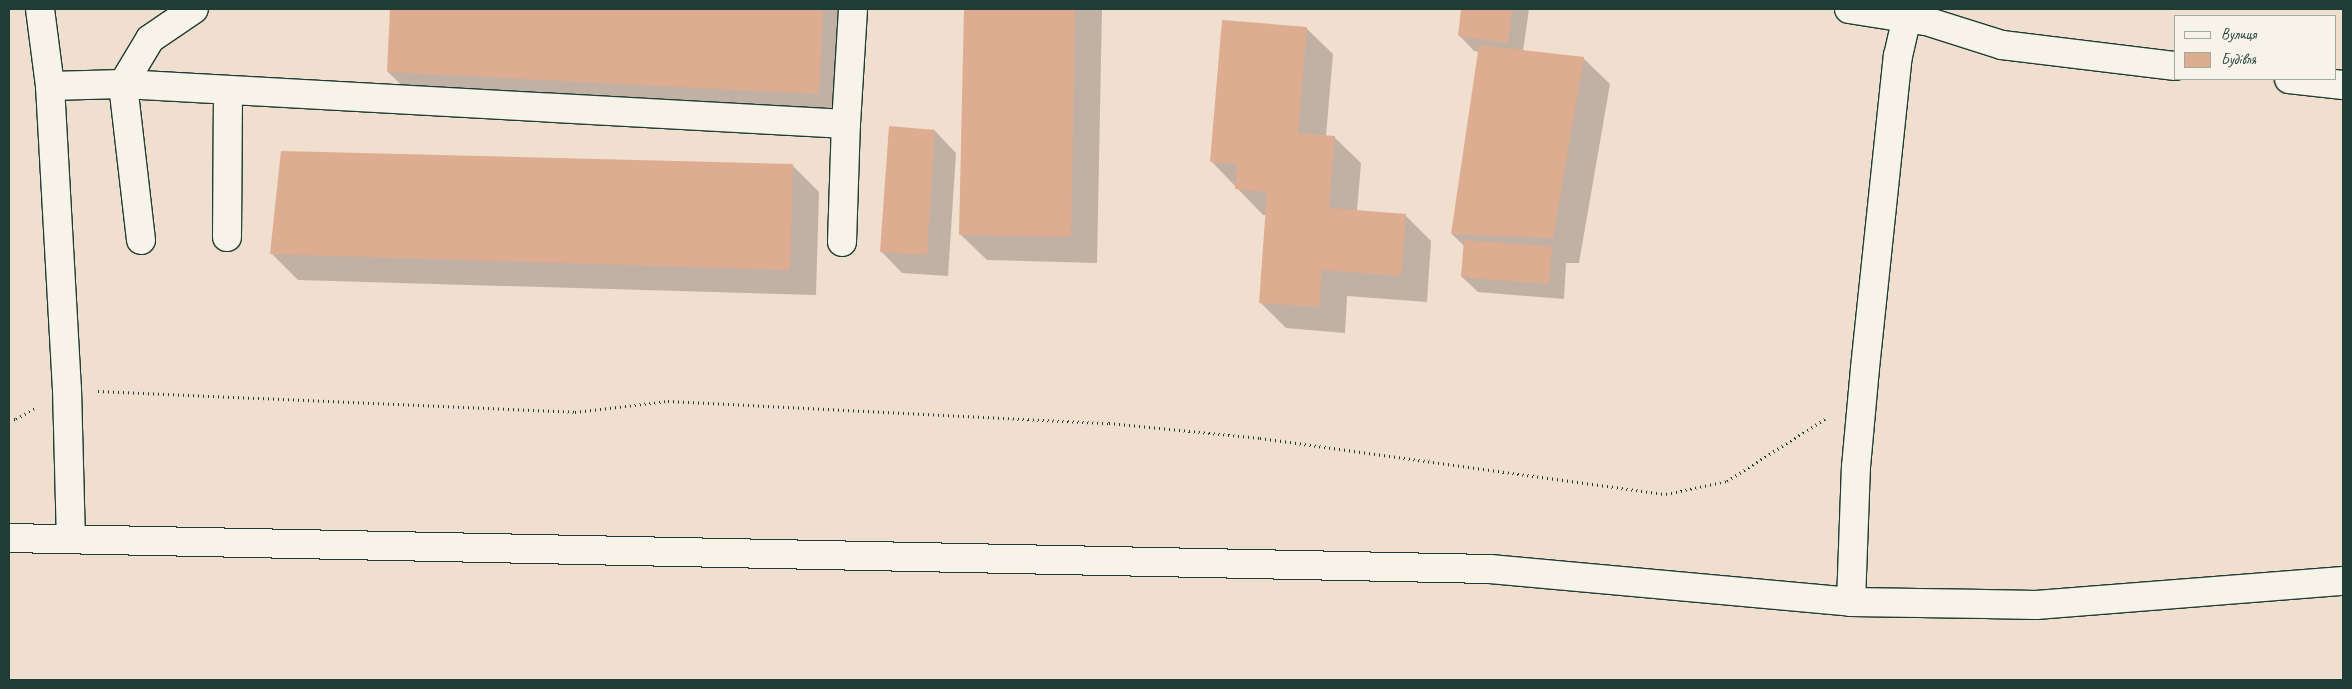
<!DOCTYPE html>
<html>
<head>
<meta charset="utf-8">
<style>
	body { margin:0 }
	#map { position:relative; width:2352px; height:689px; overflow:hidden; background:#f0dece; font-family:Caveat,sans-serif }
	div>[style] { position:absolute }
	.shadow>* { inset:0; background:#0003 }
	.building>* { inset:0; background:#deac91 }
	.path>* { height:3px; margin-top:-1.5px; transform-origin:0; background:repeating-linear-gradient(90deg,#1f3d34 0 1px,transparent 0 5px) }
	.roads { filter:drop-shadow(1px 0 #1f3d34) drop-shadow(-1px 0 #1f3d34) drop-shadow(0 1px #1f3d34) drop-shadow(0 -1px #1f3d34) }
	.minor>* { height:28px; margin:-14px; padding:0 14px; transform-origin:14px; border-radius:14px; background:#f7f3e8 }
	span { translate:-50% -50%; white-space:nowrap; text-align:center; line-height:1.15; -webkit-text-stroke:5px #f7f3e8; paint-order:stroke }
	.frame { position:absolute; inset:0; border:10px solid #1f3d34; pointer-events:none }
	.legend { position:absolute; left:2174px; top:15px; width:162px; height:65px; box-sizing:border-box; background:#f7f3e8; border:1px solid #a1aaa0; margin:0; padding:6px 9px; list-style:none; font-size:15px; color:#1f3d34 }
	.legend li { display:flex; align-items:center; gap:10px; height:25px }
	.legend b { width:25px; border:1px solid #a1aaa0 }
</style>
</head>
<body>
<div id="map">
	<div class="shadow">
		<div style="clip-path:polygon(391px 9px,850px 9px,845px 120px,415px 98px,388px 72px)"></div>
		<div style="clip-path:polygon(965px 9px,1102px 9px,1097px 263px,987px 260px,960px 234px)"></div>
		<div style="clip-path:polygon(1463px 9px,1529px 9px,1523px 51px,1583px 58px,1610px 84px,1579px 263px,1566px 263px,1564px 299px,1478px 292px,1462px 277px,1464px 246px,1452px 234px,1480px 52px,1474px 51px,1459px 35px)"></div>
		<div style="clip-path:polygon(1306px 28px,1333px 54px,1326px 136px,1334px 137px,1361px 163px,1357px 211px,1405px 215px,1431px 241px,1427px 302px,1347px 296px,1345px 333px,1286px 328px,1260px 302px,1267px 215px,1263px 215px,1211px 161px)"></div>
		<div style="clip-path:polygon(935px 131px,956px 153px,948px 276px,902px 273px,881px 251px)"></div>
		<div style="clip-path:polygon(792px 165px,819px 192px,816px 295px,298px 280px,272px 254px)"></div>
	</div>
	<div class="building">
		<div style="clip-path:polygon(390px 9px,823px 9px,819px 94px,387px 72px)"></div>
		<div style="clip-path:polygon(964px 9px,1075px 9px,1071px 237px,959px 235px)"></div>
		<div style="clip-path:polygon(1461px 9px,1512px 9px,1508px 43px,1458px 36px)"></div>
		<div style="clip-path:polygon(1222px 20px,1307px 27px,1298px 133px,1335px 136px,1329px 208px,1406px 214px,1401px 276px,1322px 270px,1319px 307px,1259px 303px,1267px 192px,1235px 189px,1237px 164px,1210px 162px)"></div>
		<div style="clip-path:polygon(1479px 45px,1584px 57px,1553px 238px,1451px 234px)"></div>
		<div style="clip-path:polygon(889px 126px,935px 130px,927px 255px,880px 252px)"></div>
		<div style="clip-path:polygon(281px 151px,793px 164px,790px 270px,270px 254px)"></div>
		<div style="clip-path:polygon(1464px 240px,1552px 247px,1549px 284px,1461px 277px)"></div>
	</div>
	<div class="path">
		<div style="left:98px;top:391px;width:477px;rotate:2.5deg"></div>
		<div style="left:575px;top:412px;width:94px;rotate:-6.7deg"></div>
		<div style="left:668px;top:401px;width:442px;rotate:2.9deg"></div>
		<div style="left:1109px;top:423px;width:152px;rotate:5.7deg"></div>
		<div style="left:1260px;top:438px;width:410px;rotate:7.9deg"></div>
		<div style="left:1666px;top:494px;width:62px;rotate:-12deg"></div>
		<div style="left:1727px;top:481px;width:120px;rotate:-32.4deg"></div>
		<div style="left:9px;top:419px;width:7px"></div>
		<div style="left:16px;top:419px;width:24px;rotate:-30deg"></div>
	</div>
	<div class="roads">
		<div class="minor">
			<div style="left:40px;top:9px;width:78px;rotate:82.6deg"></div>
			<div style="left:50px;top:86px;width:303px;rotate:86.8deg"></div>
			<div style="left:67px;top:389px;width:150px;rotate:88.5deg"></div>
			<div style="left:1849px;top:9px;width:78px;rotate:8.9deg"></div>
			<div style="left:1926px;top:21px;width:80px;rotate:17.5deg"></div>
			<div style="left:2002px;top:45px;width:175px;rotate:6.9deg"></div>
			<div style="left:2289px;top:79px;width:54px;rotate:6.3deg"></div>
			<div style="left:50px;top:86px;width:73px;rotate:-1.6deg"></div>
			<div style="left:123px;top:84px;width:724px;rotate:3.17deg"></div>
			<div style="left:846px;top:124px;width:115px;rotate:-86.5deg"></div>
			<div style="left:227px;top:237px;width:147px;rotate:-89.6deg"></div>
			<div style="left:141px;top:240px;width:157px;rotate:-96.6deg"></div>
			<div style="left:123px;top:84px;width:52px;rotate:-59deg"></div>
			<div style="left:150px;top:39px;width:53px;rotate:-34.3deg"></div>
			<div style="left:842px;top:242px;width:118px;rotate:-88.1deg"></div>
			<div style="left:9px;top:538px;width:1481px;rotate:1.2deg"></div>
			<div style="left:1490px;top:569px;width:363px;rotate:5.2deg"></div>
			<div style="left:1851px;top:602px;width:185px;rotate:0.9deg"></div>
			<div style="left:2036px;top:605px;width:308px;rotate:-4.5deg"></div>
			<div style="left:1851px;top:602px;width:135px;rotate:-87.9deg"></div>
			<div style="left:1856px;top:467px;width:99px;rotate:-84.8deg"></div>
			<div style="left:1865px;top:368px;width:314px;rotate:-84deg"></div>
			<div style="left:1898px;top:56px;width:39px;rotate:-77deg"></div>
		</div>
	</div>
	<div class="frame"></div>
	<ul class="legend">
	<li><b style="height:6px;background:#f7f3e8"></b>Вулиця</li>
	<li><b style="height:14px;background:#deac91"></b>Будівля</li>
	</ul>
</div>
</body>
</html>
